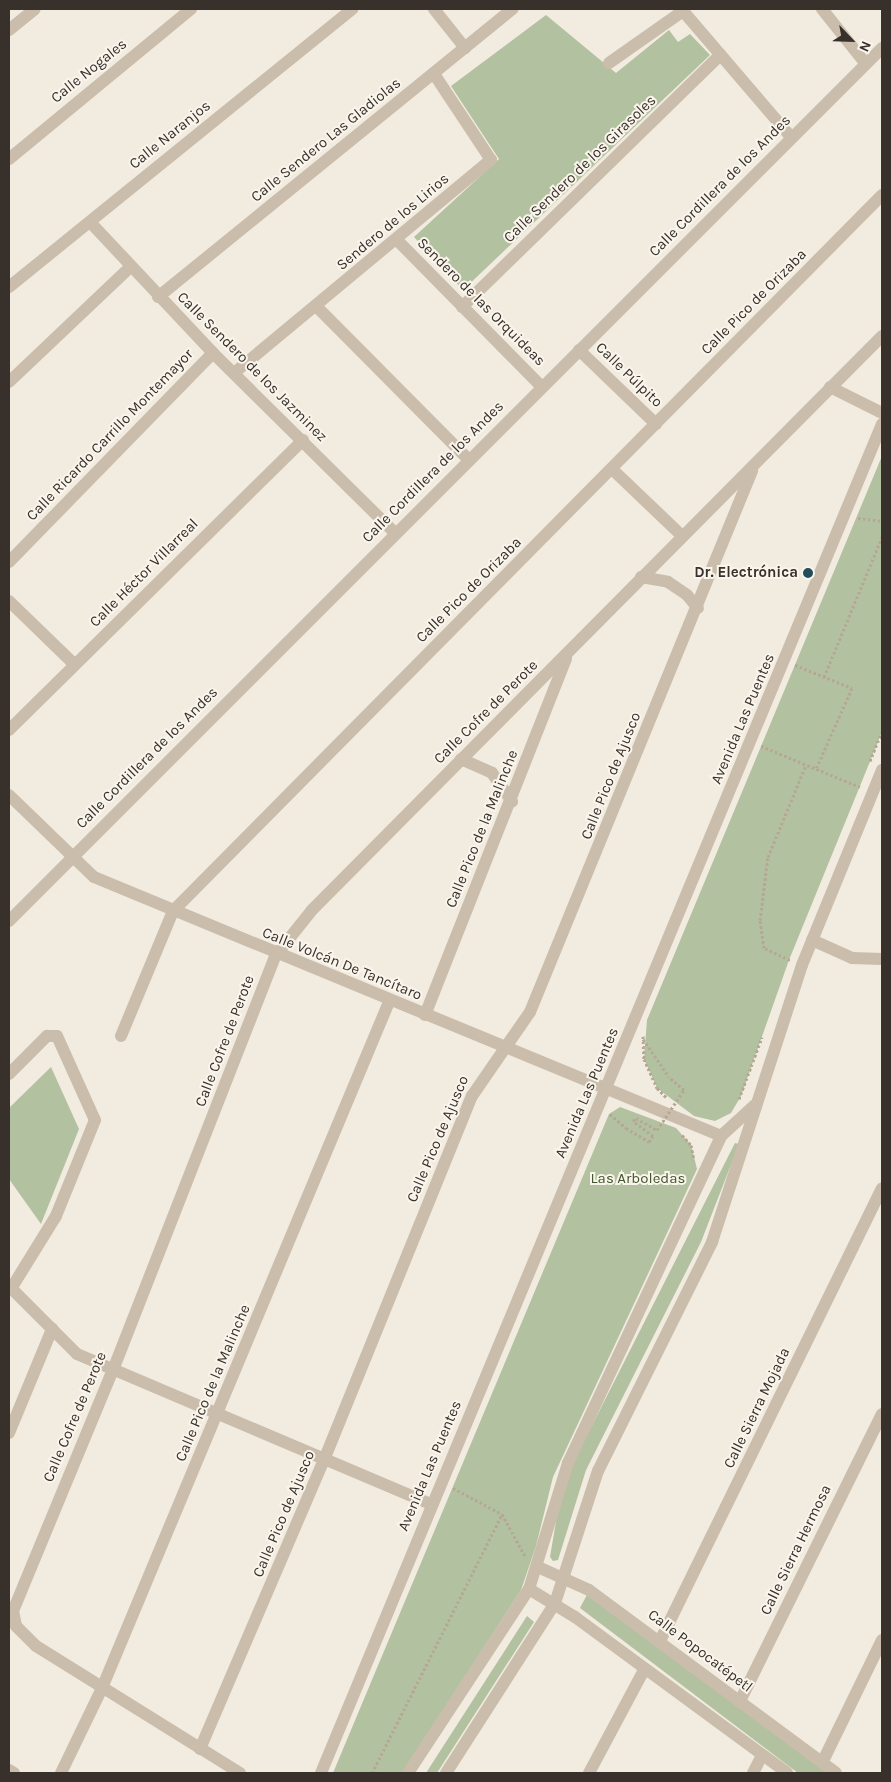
<!DOCTYPE html>
<html>
<head>
<meta charset="utf-8">
<style>
	body { margin:0 }
	#map { position:relative; width:891px; height:1782px; overflow:hidden; background:#f2ebdf; font-family:Karla,sans-serif }
	div>[style] { position:absolute }
	.green>* { inset:0; background:#b2c19f }
	.path>* { height:3px; margin-top:-1.5px; transform-origin:0; background:repeating-linear-gradient(90deg,#b6a795 0 2.5px,transparent 0 5px) }
	.minor>* { height:12px; margin:-6px; padding:0 6px; transform-origin:6px; border-radius:6px; background:#cabdab }
	.path-bridge>* { height:3px; margin-top:-1.5px; transform-origin:0; background:repeating-linear-gradient(90deg,#b6a795 0 2.5px,transparent 0 5px) }
	.dots>* { width:14px; height:14px; translate:-50% -50%; box-sizing:border-box; border:2px solid #faf5ec; border-radius:50% }
	span { translate:-50% -50%; white-space:nowrap; text-align:center; line-height:1.15; -webkit-text-stroke:4px #faf5ec; paint-order:stroke }
	.street-label { font-size:15px; color:#38302a }
	.poi-label { font-size:15px; color:#38302a; font-weight:700 }
	.right { translate:-100% -50%; text-align:right }
	.park-label { font-size:15px; color:#43552f }
	.frame { position:absolute; inset:0; border:10px solid #38302a; pointer-events:none }
	.north { position:absolute; left:826px; top:15px; width:50px; height:50px; -webkit-text-stroke:4px #faf5ec; paint-order:stroke; rotate:114deg; font-size:14px; font-weight:700; line-height:20px; text-align:center; color:#38302a }
	.north::after { content:''; display:block; margin:auto; width:18px; height:22px; background:#38302a; clip-path:polygon(50% 0,100% 100%,50% 72%,0 100%) }
</style>
</head>
<body>
<div id="map">
	<div class="green">
		<div style="clip-path:polygon(546px 15px,616px 73px,669px 30px,678px 42px,690px 34px,710px 55px,463px 290px,414px 237px,499px 159px,451px 86px)"></div>
		<div style="clip-path:polygon(882px 456px,882px 732px,789px 960px,741px 1096px,731px 1113px,715px 1121px,694px 1116px,657px 1088px,644px 1059px,647px 1020px)"></div>
		<div style="clip-path:polygon(51px 1067px,79px 1129px,41px 1224px,9px 1179px,9px 1108px)"></div>
		<div style="clip-path:polygon(620px 1107px,676px 1128px,691px 1145px,697px 1169px,553px 1477px,536px 1546px,521px 1590px,402px 1773px,333px 1773px,609px 1114px)"></div>
		<div style="clip-path:polygon(735px 1143px,739px 1144px,701px 1242px,586px 1470px,558px 1560px,553px 1561px,550px 1557px,558px 1510px,575px 1459px)"></div>
		<div style="clip-path:polygon(589px 1591px,827px 1773px,798px 1773px,580px 1608px)"></div>
		<div style="clip-path:polygon(527px 1616px,534px 1622px,437px 1773px,426px 1773px)"></div>
	</div>
	<div class="path">
		<div style="left:858px;top:518px;width:24px;rotate:7deg"></div>
		<div style="left:795px;top:665px;width:61px;rotate:22deg"></div>
		<div style="left:852px;top:688px;width:89px;rotate:114deg"></div>
		<div style="left:824px;top:677px;width:152px;rotate:-67.5deg"></div>
		<div style="left:761px;top:746px;width:107px;rotate:22.5deg"></div>
		<div style="left:870px;top:761px;width:31px;rotate:-68deg"></div>
		<div style="left:790px;top:960px;width:29px;rotate:-155deg"></div>
		<div style="left:764px;top:948px;width:28px;rotate:-98deg"></div>
		<div style="left:760px;top:920px;width:64px;rotate:-82.8deg"></div>
		<div style="left:768px;top:857px;width:100px;rotate:-67.6deg"></div>
		<div style="left:643px;top:1036px;width:23px;rotate:88deg"></div>
		<div style="left:644px;top:1059px;width:32px;rotate:66deg"></div>
		<div style="left:657px;top:1088px;width:14px;rotate:45deg"></div>
		<div style="left:643px;top:1039px;width:46px;rotate:55.6deg"></div>
		<div style="left:739px;top:1099px;width:66px;rotate:-69.6deg"></div>
		<div style="left:610px;top:1114px;width:21px;rotate:41deg"></div>
		<div style="left:682px;top:1135px;width:13px;rotate:48deg"></div>
		<div style="left:691px;top:1145px;width:15px;rotate:79deg"></div>
		<div style="left:453px;top:1488px;width:55px;rotate:28deg"></div>
		<div style="left:502px;top:1514px;width:48px;rotate:61.3deg"></div>
		<div style="left:372px;top:1773px;width:290px;rotate:-63.3deg"></div>
	</div>
	<div class="minor">
		<div style="left:434px;top:9px;width:50px;rotate:51.5deg"></div>
		<div style="left:822px;top:9px;width:70px;rotate:51.3deg"></div>
		<div style="left:683px;top:11px;width:167px;rotate:49.4deg"></div>
		<div style="left:9px;top:30px;width:33px;rotate:-39deg"></div>
		<div style="left:609px;top:63px;width:90px;rotate:-35.1deg"></div>
		<div style="left:9px;top:159px;width:236px;rotate:-39.5deg"></div>
		<div style="left:90px;top:222px;width:180px;rotate:46.8deg"></div>
		<div style="left:213px;top:353px;width:256px;rotate:44.7deg"></div>
		<div style="left:397px;top:240px;width:206px;rotate:45.4deg"></div>
		<div style="left:9px;top:287px;width:442px;rotate:-39deg"></div>
		<div style="left:158px;top:297px;width:457px;rotate:-39.1deg"></div>
		<div style="left:317px;top:307px;width:216px;rotate:45.2deg"></div>
		<div style="left:462px;top:307px;width:361px;rotate:-44.3deg"></div>
		<div style="left:579px;top:350px;width:107px;rotate:43.9deg"></div>
		<div style="left:234px;top:373px;width:334px;rotate:-39.7deg"></div>
		<div style="left:491px;top:160px;width:103px;rotate:-123.5deg"></div>
		<div style="left:9px;top:382px;width:167px;rotate:-43.5deg"></div>
		<div style="left:830px;top:387px;width:58px;rotate:26.6deg"></div>
		<div style="left:612px;top:469px;width:97px;rotate:43.7deg"></div>
		<div style="left:9px;top:562px;width:292px;rotate:-45.7deg"></div>
		<div style="left:641px;top:577px;width:27px;rotate:10deg"></div>
		<div style="left:668px;top:582px;width:23px;rotate:34deg"></div>
		<div style="left:687px;top:595px;width:17px;rotate:50deg"></div>
		<div style="left:9px;top:601px;width:91px;rotate:44.1deg"></div>
		<div style="left:9px;top:730px;width:413px;rotate:-44.6deg"></div>
		<div style="left:461px;top:759px;width:34px;rotate:24deg"></div>
		<div style="left:492px;top:773px;width:35px;rotate:55deg"></div>
		<div style="left:9px;top:795px;width:118px;rotate:44deg"></div>
		<div style="left:94px;top:877px;width:678px;rotate:22.44deg"></div>
		<div style="left:9px;top:921px;width:1235px;rotate:-45deg"></div>
		<div style="left:812px;top:940px;width:44px;rotate:24.2deg"></div>
		<div style="left:852px;top:958px;width:30px;rotate:2deg"></div>
		<div style="left:425px;top:1015px;width:383px;rotate:-68.4deg"></div>
		<div style="left:121px;top:1036px;width:135px;rotate:-67.4deg"></div>
		<div style="left:173px;top:911px;width:1008px;rotate:-45.28deg"></div>
		<div style="left:9px;top:1074px;width:54px;rotate:-45deg"></div>
		<div style="left:47px;top:1036px;width:10px"></div>
		<div style="left:57px;top:1036px;width:92px;rotate:65.7deg"></div>
		<div style="left:95px;top:1120px;width:104px;rotate:112.1deg"></div>
		<div style="left:56px;top:1216px;width:86px;rotate:121.7deg"></div>
		<div style="left:9px;top:1286px;width:96px;rotate:45deg"></div>
		<div style="left:77px;top:1354px;width:386px;rotate:23deg"></div>
		<div style="left:9px;top:1433px;width:113px;rotate:-67.5deg"></div>
		<div style="left:538px;top:1567px;width:56px;rotate:24.3deg"></div>
		<div style="left:589px;top:1590px;width:307px;rotate:36.5deg"></div>
		<div style="left:529px;top:1589px;width:54px;rotate:31.3deg"></div>
		<div style="left:575px;top:1617px;width:263px;rotate:36.3deg"></div>
		<div style="left:660px;top:1641px;width:504px;rotate:-63.89deg"></div>
		<div style="left:740px;top:1701px;width:320px;rotate:-63.7deg"></div>
		<div style="left:200px;top:1749px;width:314px;rotate:-66.8deg"></div>
		<div style="left:324px;top:1460px;width:393px;rotate:-67.9deg"></div>
		<div style="left:472px;top:1096px;width:102px;rotate:-55.4deg"></div>
		<div style="left:530px;top:1012px;width:585px;rotate:-67.69deg"></div>
		<div style="left:822px;top:1763px;width:137px;rotate:-64deg"></div>
		<div style="left:9px;top:1770px;width:6px;rotate:31deg"></div>
		<div style="left:61px;top:1773px;width:94px;rotate:-64.2deg"></div>
		<div style="left:102px;top:1688px;width:744px;rotate:-67.3deg"></div>
		<div style="left:240px;top:1773px;width:240px;rotate:-148.1deg"></div>
		<div style="left:36px;top:1646px;width:28px;rotate:-135deg"></div>
		<div style="left:16px;top:1626px;width:15px;rotate:-101deg"></div>
		<div style="left:13px;top:1611px;width:261px;rotate:-67.5deg"></div>
		<div style="left:113px;top:1370px;width:446px;rotate:-68.6deg"></div>
		<div style="left:276px;top:955px;width:58px;rotate:-51.3deg"></div>
		<div style="left:312px;top:910px;width:809px;rotate:-45.2deg"></div>
		<div style="left:321px;top:1773px;width:1461px;rotate:-67.42deg"></div>
		<div style="left:408px;top:1773px;width:220px;rotate:-56.7deg"></div>
		<div style="left:529px;top:1589px;width:132px;rotate:-72.8deg"></div>
		<div style="left:568px;top:1463px;width:361px;rotate:-64.9deg"></div>
		<div style="left:721px;top:1136px;width:46px;rotate:-42.4deg"></div>
		<div style="left:446px;top:1773px;width:202px;rotate:-57.3deg"></div>
		<div style="left:555px;top:1603px;width:139px;rotate:-72deg"></div>
		<div style="left:598px;top:1471px;width:256px;rotate:-63.5deg"></div>
		<div style="left:712px;top:1242px;width:291px;rotate:-72deg"></div>
		<div style="left:802px;top:965px;width:211px;rotate:-67.7deg"></div>
		<div style="left:589px;top:1773px;width:117px;rotate:-61.9deg"></div>
		<div style="left:753px;top:1773px;width:20px;rotate:-63deg"></div>
	</div>
	<div class="path-bridge">
		<div style="left:626px;top:1128px;width:27px;rotate:31deg"></div>
		<div style="left:649px;top:1142px;width:7px;rotate:-56deg"></div>
		<div style="left:653px;top:1136px;width:25px;rotate:-143deg"></div>
		<div style="left:633px;top:1121px;width:4px;rotate:-45deg"></div>
		<div style="left:636px;top:1118px;width:24px;rotate:30deg"></div>
		<div style="left:657px;top:1130px;width:48px;rotate:-56deg"></div>
		<div style="left:684px;top:1090px;width:20px;rotate:-139deg"></div>
	</div>
	<div class="dots">
		<div style="left:808px;top:573px;background:#214e58"></div>
	</div>
	<div class="street-label">
		<span style="left:89px;top:71px;rotate:-39deg">Calle Nogales</span>
		<span style="left:170px;top:135px;rotate:-39deg">Calle Naranjos</span>
		<span style="left:326px;top:140px;rotate:-39deg">Calle Sendero Las Gladiolas</span>
		<span style="left:580px;top:169px;rotate:-44deg">Calle Sendero de los Girasoles</span>
		<span style="left:720px;top:186px;rotate:-45deg">Calle Cordillera de los Andes</span>
		<span style="left:393px;top:222px;rotate:-40deg">Sendero de los Lirios</span>
		<span style="left:481px;top:302px;rotate:45deg">Sendero de las Orquideas</span>
		<span style="left:754px;top:302px;rotate:-45deg">Calle Pico de Orizaba</span>
		<span style="left:252px;top:367px;rotate:45deg">Calle Sendero de los Jazminez</span>
		<span style="left:629px;top:375px;rotate:44deg">Calle Púlpito</span>
		<span style="left:110px;top:435px;rotate:-46deg">Calle Ricardo Carrillo Montemayor</span>
		<span style="left:433px;top:472px;rotate:-45deg">Calle Cordillera de los Andes</span>
		<span style="left:144px;top:573px;rotate:-45deg">Calle Héctor Villarreal</span>
		<span style="left:469px;top:590px;rotate:-45deg">Calle Pico de Orizaba</span>
		<span style="left:486px;top:712px;rotate:-45deg">Calle Cofre de Perote</span>
		<span style="left:743px;top:719px;rotate:-67deg">Avenida Las Puentes</span>
		<span style="left:147px;top:758px;rotate:-45deg">Calle Cordillera de los Andes</span>
		<span style="left:611px;top:776px;rotate:-68deg">Calle Pico de Ajusco</span>
		<span style="left:482px;top:829px;rotate:-68deg">Calle Pico de la Malinche</span>
		<span style="left:342px;top:964px;rotate:22deg">Calle Volcán De Tancítaro</span>
		<span style="left:225px;top:1041px;rotate:-69deg">Calle Cofre de Perote</span>
		<span style="left:587px;top:1093px;rotate:-67deg">Avenida Las Puentes</span>
		<span style="left:438px;top:1139px;rotate:-67deg">Calle Pico de Ajusco</span>
		<span style="left:213px;top:1383px;rotate:-67deg">Calle Pico de la Malinche</span>
		<span style="left:757px;top:1408px;rotate:-64deg">Calle Sierra Mojada</span>
		<span style="left:75px;top:1417px;rotate:-67deg">Calle Cofre de Perote</span>
		<span style="left:430px;top:1466px;rotate:-67deg">Avenida Las Puentes</span>
		<span style="left:284px;top:1514px;rotate:-67deg">Calle Pico de Ajusco</span>
		<span style="left:796px;top:1550px;rotate:-64deg">Calle Sierra Hermosa</span>
		<span style="left:700px;top:1651px;rotate:37deg">Calle Popocatépetl</span>
	</div>
	<div class="poi-label">
		<span class="right" style="left:798px;top:573px">Dr. Electrónica</span>
	</div>
	<div class="park-label">
		<span style="left:638px;top:1179px">Las Arboledas</span>
	</div>
	<div class="frame"></div>
	<div class="north">N</div>
</div>
</body>
</html>
